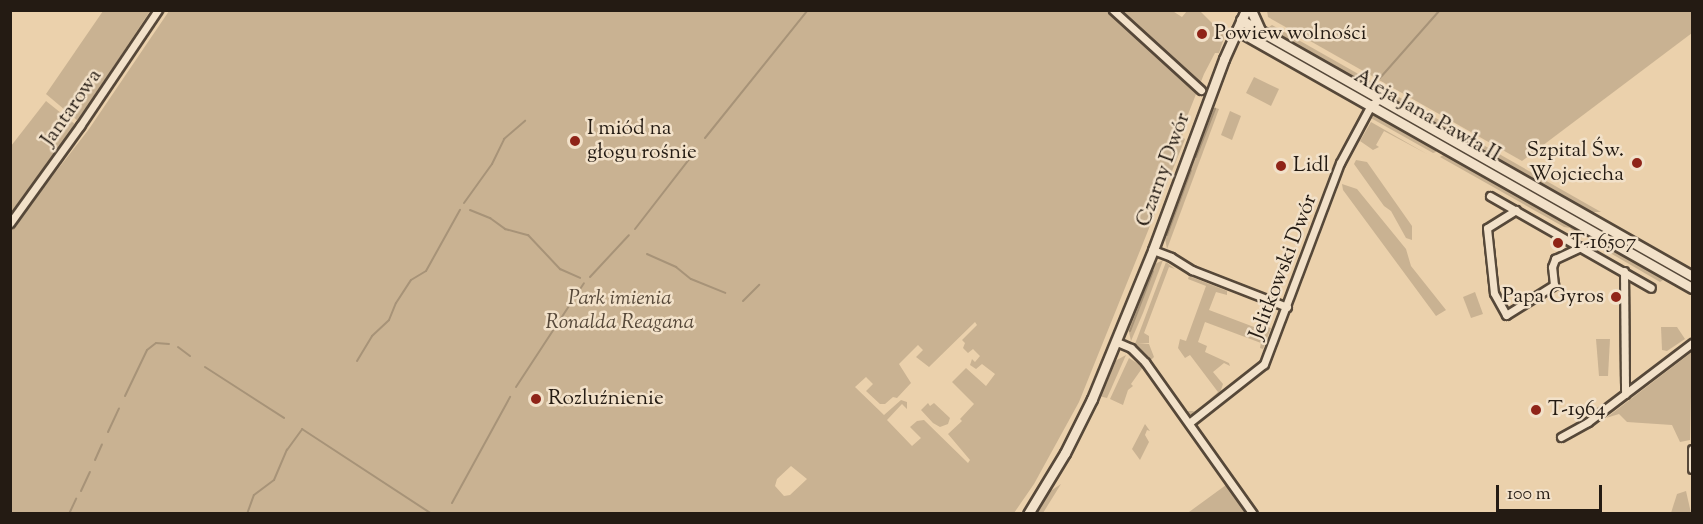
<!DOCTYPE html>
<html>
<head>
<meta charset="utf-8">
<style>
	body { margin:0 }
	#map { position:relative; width:1703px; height:524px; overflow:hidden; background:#ebd1ac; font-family:"Sorts Mill Goudy",serif }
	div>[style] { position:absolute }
	.green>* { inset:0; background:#c9b292 }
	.stream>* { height:2px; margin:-1px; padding:0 1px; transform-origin:1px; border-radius:1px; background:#a79378 }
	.roads { filter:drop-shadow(2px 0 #564839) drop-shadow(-2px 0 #564839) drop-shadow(0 2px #564839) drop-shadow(0 -2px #564839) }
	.street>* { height:7px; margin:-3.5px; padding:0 3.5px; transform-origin:3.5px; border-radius:3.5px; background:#f2e1c9 }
	.secondary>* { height:9px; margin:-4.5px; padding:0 4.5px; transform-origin:4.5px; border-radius:4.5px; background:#f2e1c9 }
	.dots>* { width:16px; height:16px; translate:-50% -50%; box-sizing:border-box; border:3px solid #f2e1c9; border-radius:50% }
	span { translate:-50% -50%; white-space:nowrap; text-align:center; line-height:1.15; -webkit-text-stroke:5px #f2e1c9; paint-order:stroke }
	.poi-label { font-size:21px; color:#241b13 }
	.left { translate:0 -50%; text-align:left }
	.right { translate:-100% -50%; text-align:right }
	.street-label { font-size:21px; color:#241b13 }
	.park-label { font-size:21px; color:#564839; font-style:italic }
	.frame { position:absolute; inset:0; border:12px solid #241b13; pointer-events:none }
	.scale { position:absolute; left:1496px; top:485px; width:106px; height:27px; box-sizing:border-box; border:3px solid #241b13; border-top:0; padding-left:8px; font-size:18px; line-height:21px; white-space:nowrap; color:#241b13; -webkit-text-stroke:4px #f2e1c9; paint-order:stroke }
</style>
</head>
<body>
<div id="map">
	<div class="green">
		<div style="clip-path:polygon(evenodd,1171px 10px,1182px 17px,1187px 11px,1199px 10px,1221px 32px,1223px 29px,1224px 38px,1219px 53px,1215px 53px,1204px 74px,1185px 122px,1182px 137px,1185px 139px,1079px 402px,1034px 484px,1014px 513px,11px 513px,10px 231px,89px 129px,169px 11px,1171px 10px,975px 322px,977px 325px,962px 340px,965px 343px,963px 348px,968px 353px,973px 349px,980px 356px,975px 362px,972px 359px,970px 365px,976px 369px,982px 364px,995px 374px,986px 386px,966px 368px,952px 382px,974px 404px,960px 419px,962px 421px,948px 434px,970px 460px,968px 463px,924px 420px,917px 421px,910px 427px,921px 438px,912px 446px,887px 420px,902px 404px,907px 409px,907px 402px,901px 400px,884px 415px,855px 387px,866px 377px,873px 384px,866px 391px,880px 404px,885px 404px,893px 397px,897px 398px,911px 383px,899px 364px,918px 345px,923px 350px,916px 357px,929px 367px,975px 322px,1171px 10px,791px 466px,807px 479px,790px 495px,784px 496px,775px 486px,777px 479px,791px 466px)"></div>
		<div style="clip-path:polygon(103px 11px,150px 11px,78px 121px,46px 94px)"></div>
		<div style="clip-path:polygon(1267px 11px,1692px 11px,1692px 33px,1522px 161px,1268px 17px)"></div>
		<div style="clip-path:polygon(1272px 25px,1376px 84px,1601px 212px,1589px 212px,1266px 29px)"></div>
		<div style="clip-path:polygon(1254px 77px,1279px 89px,1271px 106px,1246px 93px)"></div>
		<div style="clip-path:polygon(46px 101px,76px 125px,11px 217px,11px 146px)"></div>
		<div style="clip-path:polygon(1212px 107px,1219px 109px,1167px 249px,1164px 233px,1202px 127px)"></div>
		<div style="clip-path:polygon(1230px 111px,1241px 116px,1232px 140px,1221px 135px)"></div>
		<div style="clip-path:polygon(1378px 115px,1435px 147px,1436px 152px,1433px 153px,1369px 117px)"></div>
		<div style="clip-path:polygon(1371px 122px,1427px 154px,1384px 131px,1376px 145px,1379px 147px,1373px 150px,1360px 141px)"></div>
		<div style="clip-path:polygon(1416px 126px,1433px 133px,1584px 221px,1583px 221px)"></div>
		<div style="clip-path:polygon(1445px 154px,1575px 226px,1576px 234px,1570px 228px,1564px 227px,1440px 157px)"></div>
		<div style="clip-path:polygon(1356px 160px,1367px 162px,1412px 226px,1412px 240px,1406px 238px,1391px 211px,1384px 206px,1354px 164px)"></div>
		<div style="clip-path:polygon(1342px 184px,1357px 189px,1406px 249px,1411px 266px,1446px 310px,1436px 316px,1343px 190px)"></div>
		<div style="clip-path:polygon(1598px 239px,1665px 277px,1663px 280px,1660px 282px,1593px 243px)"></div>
		<div style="clip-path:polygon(1163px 260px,1143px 313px,1131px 341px,1128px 328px,1149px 273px,1155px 264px)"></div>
		<div style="clip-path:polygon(1166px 262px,1175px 269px,1169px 267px,1144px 333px,1149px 336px,1149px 343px,1138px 343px,1149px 344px,1154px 357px,1150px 361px,1186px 411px,1194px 411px,1191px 416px,1185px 412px,1135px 344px)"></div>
		<div style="clip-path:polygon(1189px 276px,1227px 291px,1227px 295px,1216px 292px,1209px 310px,1262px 330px,1267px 327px,1271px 328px,1263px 349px,1260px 348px,1261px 343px,1205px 322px,1198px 342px,1207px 346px,1205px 352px,1229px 363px,1230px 366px,1224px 363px,1213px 372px,1223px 384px,1220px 393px,1209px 400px,1218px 392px,1190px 355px,1185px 358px,1178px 348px,1180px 339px,1186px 341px,1206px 286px,1188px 279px)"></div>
		<div style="clip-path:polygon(1475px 292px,1483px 314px,1471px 318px,1463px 297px)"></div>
		<div style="clip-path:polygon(1661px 327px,1677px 327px,1685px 339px,1667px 351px,1662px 350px)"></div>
		<div style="clip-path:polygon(1596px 339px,1610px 339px,1608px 376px,1599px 376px)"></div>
		<div style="clip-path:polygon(1692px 352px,1690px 440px,1680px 442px,1672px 425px,1627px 422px,1619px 414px,1606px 418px)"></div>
		<div style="clip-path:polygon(1126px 355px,1107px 398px,1099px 396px,1115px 361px)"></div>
		<div style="clip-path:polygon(1129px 358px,1143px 367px,1131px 384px,1133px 386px,1128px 390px,1123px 405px,1110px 399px)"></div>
		<div style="clip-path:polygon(928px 403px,930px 406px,934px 403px,950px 418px,948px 424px,940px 427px,933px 423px,921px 410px)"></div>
		<div style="clip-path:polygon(1145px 424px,1150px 431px,1147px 430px,1145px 435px,1149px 442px,1140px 460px,1132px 449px)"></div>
		<div style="clip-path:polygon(1061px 484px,1043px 513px,1033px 514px,1046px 494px)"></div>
		<div style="clip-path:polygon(1226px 485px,1246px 513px,1187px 513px,1189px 512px)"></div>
		<div style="clip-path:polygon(1686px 491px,1691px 513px,1671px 513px,1677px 494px)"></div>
	</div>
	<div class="stream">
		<div style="left:1380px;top:78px;width:91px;rotate:-48.6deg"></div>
		<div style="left:705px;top:138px;width:164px;rotate:-51.2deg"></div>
		<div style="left:1196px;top:157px;width:52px;rotate:-68.4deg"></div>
		<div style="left:464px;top:203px;width:48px;rotate:-54.3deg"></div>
		<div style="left:492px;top:164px;width:28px;rotate:-64deg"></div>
		<div style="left:504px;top:139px;width:28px;rotate:-41deg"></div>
		<div style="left:470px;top:210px;width:22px;rotate:22deg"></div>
		<div style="left:490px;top:218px;width:19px;rotate:36deg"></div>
		<div style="left:505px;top:229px;width:24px;rotate:15deg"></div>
		<div style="left:528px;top:235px;width:47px;rotate:46.7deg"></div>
		<div style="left:560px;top:269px;width:22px;rotate:24deg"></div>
		<div style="left:635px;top:229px;width:96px;rotate:-52.2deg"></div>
		<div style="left:1167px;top:235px;width:69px;rotate:-69.7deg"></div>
		<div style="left:647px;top:254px;width:32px;rotate:24deg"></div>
		<div style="left:676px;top:267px;width:19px;rotate:39deg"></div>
		<div style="left:691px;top:279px;width:37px;rotate:22deg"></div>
		<div style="left:590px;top:277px;width:57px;rotate:-47.1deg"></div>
		<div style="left:743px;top:301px;width:23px;rotate:-45deg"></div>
		<div style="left:1130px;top:331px;width:64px;rotate:-69deg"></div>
		<div style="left:178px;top:347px;width:15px;rotate:37deg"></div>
		<div style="left:357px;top:361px;width:29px;rotate:-59deg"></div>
		<div style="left:372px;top:336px;width:23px;rotate:-43deg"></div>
		<div style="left:389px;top:320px;width:18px;rotate:-68deg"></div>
		<div style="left:396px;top:303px;width:27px;rotate:-57deg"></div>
		<div style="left:411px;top:280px;width:17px;rotate:-31deg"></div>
		<div style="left:426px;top:271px;width:70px;rotate:-60.9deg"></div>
		<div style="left:205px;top:367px;width:94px;rotate:32.8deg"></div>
		<div style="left:516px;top:387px;width:124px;rotate:-56.8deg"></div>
		<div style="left:125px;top:396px;width:51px;rotate:-64.4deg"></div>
		<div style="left:147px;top:350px;width:11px;rotate:-38deg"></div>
		<div style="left:156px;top:343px;width:13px;rotate:4deg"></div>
		<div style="left:108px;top:432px;width:26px;rotate:-65deg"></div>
		<div style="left:95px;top:460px;width:17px;rotate:-66deg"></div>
		<div style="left:81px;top:491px;width:21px;rotate:-65deg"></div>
		<div style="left:452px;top:503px;width:121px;rotate:-61.3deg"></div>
		<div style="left:69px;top:514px;width:17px;rotate:-65deg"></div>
		<div style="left:247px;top:514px;width:20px;rotate:-70deg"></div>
		<div style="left:254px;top:495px;width:25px;rotate:-37deg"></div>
		<div style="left:274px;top:480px;width:33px;rotate:-67deg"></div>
		<div style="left:287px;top:450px;width:26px;rotate:-54deg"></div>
		<div style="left:302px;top:429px;width:155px;rotate:33.2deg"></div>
	</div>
	<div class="roads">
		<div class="street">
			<div style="left:1113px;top:10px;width:119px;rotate:42.3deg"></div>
			<div style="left:1490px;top:196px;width:185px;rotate:29.7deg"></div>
			<div style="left:1516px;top:210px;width:34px;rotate:148deg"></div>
			<div style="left:1487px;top:228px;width:65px;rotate:83.9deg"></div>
			<div style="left:1494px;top:293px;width:25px;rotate:61deg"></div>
			<div style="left:1506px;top:315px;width:57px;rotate:-32deg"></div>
			<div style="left:1554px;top:285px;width:18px;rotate:-96deg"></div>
			<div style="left:1552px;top:267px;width:9px;rotate:-69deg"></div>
			<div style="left:1555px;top:259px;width:29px;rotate:-25deg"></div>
			<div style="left:10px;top:223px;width:120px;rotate:-54.2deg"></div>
			<div style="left:80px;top:126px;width:140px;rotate:-56.1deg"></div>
			<div style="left:1153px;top:250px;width:19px;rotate:21deg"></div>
			<div style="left:1171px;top:257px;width:25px;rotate:32deg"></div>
			<div style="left:1192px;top:270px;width:102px;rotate:21.3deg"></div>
			<div style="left:1624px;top:271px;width:123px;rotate:89.5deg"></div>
			<div style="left:1117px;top:342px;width:15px;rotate:23deg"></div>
			<div style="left:1131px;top:348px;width:20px;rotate:45deg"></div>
			<div style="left:1145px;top:362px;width:186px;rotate:54.6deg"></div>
			<div style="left:1189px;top:423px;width:95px;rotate:-38.2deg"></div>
			<div style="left:1264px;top:364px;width:215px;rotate:-69.3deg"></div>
			<div style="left:1340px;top:163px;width:66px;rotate:-61.9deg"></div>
			<div style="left:1371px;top:105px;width:11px;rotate:-34deg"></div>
			<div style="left:1561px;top:437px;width:31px;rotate:-29deg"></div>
			<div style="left:1588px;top:422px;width:131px;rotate:-37.2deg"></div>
			<div style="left:1692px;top:449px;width:20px;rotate:90deg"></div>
		</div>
		<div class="secondary">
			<div style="left:1251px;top:10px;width:22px;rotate:66deg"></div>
			<div style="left:1241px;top:20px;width:519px;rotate:29.58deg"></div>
			<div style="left:1237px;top:30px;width:523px;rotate:29.55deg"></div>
			<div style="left:1028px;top:514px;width:71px;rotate:-58.8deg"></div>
			<div style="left:1065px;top:453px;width:60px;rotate:-63.4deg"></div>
			<div style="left:1092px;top:399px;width:161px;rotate:-67.7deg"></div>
			<div style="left:1153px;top:250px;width:204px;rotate:-69.6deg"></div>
			<div style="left:1224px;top:59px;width:54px;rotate:-65.8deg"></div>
		</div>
	</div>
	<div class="dots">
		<div style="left:1202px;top:34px;background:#8f2418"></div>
		<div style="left:575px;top:141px;background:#8f2418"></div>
		<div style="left:1637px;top:163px;background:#8f2418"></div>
		<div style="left:1281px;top:166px;background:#8f2418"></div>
		<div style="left:1558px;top:243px;background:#8f2418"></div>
		<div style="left:1616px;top:297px;background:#8f2418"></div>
		<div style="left:536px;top:399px;background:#8f2418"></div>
		<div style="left:1536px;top:410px;background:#8f2418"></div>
	</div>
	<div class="poi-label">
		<span class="left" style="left:1214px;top:34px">Powiew wolności</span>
		<span class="left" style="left:587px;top:141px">I miód na<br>głogu rośnie</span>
		<span class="right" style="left:1624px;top:163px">Szpital Św.<br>Wojciecha</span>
		<span class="left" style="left:1293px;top:166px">Lidl</span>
		<span class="left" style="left:1570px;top:243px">T-16507</span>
		<span class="right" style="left:1604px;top:297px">Papa Gyros</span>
		<span class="left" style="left:548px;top:399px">Rozluźnienie</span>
		<span class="left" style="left:1548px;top:410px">T-1964</span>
	</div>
	<div class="street-label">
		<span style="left:72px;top:108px;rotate:-55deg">Jantarowa</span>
		<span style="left:1427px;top:116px;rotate:30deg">Aleja Jana Pawła II</span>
		<span style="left:1164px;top:170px;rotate:-70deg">Czarny Dwór</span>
		<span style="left:1284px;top:267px;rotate:-69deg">Jelitkowski Dwór</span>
	</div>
	<div class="park-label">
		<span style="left:620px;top:311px">Park imienia<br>Ronalda Reagana</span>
	</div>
	<div class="frame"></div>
	<div class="scale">100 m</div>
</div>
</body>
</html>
